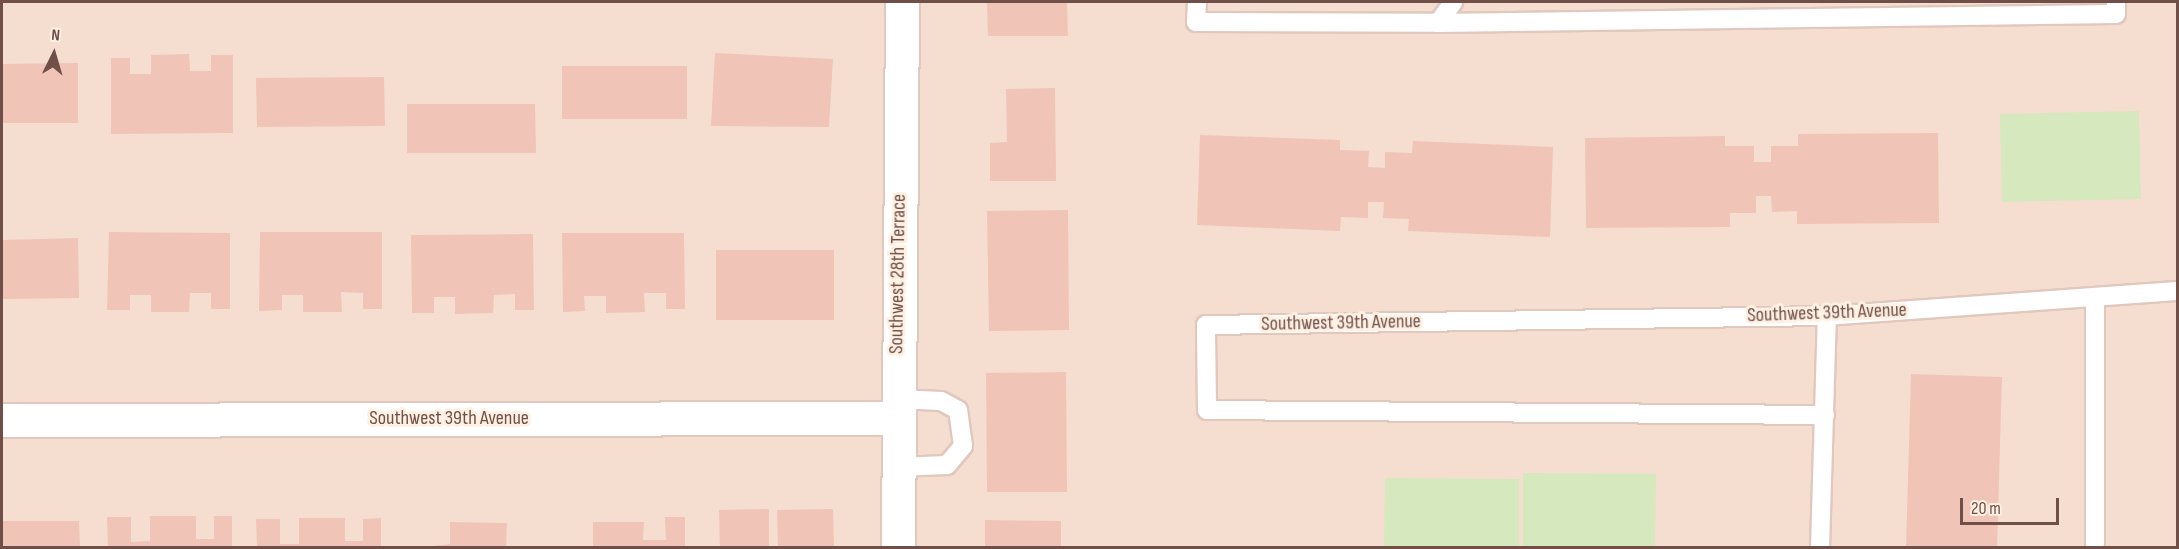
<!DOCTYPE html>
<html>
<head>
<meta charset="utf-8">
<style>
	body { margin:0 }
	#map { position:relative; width:2179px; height:549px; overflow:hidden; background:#fbebdf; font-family:"Sofia Sans Condensed",sans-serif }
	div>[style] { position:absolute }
	.residential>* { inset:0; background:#f5ded0 }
	.green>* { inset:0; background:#d6e8be }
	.building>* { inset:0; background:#f0c4b7 }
	.roads { filter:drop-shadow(2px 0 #e1c8be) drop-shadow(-2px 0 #e1c8be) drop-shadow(0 2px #e1c8be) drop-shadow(0 -2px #e1c8be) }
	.service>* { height:18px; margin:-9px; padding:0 9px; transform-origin:9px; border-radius:9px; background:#fff }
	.minor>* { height:33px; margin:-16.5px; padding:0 16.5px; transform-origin:16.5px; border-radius:16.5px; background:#fff }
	span { translate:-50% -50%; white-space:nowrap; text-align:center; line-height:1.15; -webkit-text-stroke:6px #fff0e4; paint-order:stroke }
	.street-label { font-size:20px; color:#704f48 }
	.frame { position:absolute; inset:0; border:3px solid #704f48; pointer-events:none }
	.north { position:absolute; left:24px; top:24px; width:60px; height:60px; -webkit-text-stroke:4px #fff0e4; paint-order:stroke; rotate:5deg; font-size:16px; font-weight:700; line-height:24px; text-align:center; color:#704f48 }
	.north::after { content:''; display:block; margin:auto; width:21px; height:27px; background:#704f48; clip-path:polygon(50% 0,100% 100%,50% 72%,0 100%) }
	.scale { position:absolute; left:1960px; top:498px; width:99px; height:27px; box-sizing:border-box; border:3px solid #704f48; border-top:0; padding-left:8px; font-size:18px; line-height:21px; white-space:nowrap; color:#704f48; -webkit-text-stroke:4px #fff0e4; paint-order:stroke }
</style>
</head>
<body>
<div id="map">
	<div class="residential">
		<div style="clip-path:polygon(2px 2px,2177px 2px,2177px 547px,2px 547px)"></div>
	</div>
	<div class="green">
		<div style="clip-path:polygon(2139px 111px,2141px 199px,2002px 202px,2000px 114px)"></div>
		<div style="clip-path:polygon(1523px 473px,1656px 474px,1655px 547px,1523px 546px)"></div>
		<div style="clip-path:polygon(1385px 478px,1519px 479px,1519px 547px,1384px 547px)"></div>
	</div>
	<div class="building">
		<div style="clip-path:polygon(987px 2px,1067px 2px,1068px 36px,988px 36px)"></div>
		<div style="clip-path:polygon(715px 53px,833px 59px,829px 127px,711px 126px)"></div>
		<div style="clip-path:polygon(189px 54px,190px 71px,211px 71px,211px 55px,233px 55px,233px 133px,111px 134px,111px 58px,130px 58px,130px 74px,151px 74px,151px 55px)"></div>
		<div style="clip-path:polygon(78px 63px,78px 123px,2px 123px,2px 64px)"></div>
		<div style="clip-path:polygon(562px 66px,687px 66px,687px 119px,562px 119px)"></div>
		<div style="clip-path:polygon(384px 77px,385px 126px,257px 127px,256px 78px)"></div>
		<div style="clip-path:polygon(1055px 88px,1056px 181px,990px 181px,990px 143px,1007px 142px,1006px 89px)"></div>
		<div style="clip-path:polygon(407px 104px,535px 104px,536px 153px,407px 153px)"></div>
		<div style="clip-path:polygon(1938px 133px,1939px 223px,1797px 224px,1797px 211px,1772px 212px,1771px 196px,1756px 196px,1756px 213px,1730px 213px,1730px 227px,1586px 228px,1585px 138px,1725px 136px,1725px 146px,1754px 146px,1754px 162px,1771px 162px,1771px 146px,1798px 146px,1798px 134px)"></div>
		<div style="clip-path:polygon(1200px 135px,1340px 140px,1340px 150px,1369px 151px,1368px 167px,1385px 168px,1385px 152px,1412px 153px,1413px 141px,1553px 147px,1550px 237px,1408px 231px,1409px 219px,1383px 218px,1384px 202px,1368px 202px,1368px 218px,1341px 217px,1340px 231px,1197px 225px)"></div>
		<div style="clip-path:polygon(1068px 210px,1069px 330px,989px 331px,987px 211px)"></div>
		<div style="clip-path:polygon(109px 232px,230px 233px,230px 309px,211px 309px,211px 293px,190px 293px,189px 312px,151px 312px,151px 295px,130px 295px,130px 310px,107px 310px)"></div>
		<div style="clip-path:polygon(260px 232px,382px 232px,382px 309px,363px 309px,363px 293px,341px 292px,342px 312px,303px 312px,303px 295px,282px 295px,282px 310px,259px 311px)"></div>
		<div style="clip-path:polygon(562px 233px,684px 233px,685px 309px,666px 309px,666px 293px,644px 293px,645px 312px,606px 313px,606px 296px,584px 296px,585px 311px,563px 312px)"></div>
		<div style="clip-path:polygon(533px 234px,534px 310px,515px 310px,515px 294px,494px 295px,493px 313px,455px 314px,455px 297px,434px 297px,434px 313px,412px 313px,411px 235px)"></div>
		<div style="clip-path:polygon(78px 238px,79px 298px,2px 299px,2px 240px)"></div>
		<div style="clip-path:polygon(716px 250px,834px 250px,834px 320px,716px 320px)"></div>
		<div style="clip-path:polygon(1066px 372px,1067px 492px,987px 492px,986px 373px)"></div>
		<div style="clip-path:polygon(1911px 374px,2002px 377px,1997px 548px,1906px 548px)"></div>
		<div style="clip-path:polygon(769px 509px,769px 548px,720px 548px,719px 510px)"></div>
		<div style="clip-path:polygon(833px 509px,834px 548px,778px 548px,777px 510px)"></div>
		<div style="clip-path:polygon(150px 516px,196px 516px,196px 539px,214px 539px,214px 516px,232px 516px,232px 548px,108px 548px,107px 517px,131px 517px,131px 542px,150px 541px)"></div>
		<div style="clip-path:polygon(665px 517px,685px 517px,685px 548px,593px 548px,593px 522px,644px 522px,643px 540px,666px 540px)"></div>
		<div style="clip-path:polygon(299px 518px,345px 518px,345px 541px,363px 541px,363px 519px,381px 518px,381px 548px,257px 548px,256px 519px,280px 519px,280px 544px,299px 544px)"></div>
		<div style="clip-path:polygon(985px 520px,1061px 521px,1061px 548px,985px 548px)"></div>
		<div style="clip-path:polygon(2px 521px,79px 521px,80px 548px,2px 548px)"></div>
		<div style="clip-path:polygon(450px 522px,507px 523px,506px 548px,417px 548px,450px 544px)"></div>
	</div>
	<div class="roads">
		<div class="service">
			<div style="left:1197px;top:2px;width:20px;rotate:93deg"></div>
			<div style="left:1196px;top:22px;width:242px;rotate:0.2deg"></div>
			<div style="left:1438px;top:23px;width:678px;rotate:-0.76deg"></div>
			<div style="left:2116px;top:14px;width:12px;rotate:-90deg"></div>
			<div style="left:1438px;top:23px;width:26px;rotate:-54deg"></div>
			<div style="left:2095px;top:297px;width:247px;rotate:90deg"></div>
			<div style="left:897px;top:399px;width:44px;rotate:2.6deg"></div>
			<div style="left:941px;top:401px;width:19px;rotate:28deg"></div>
			<div style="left:958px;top:410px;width:36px;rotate:82deg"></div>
			<div style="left:963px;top:446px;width:25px;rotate:130deg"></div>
			<div style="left:947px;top:465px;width:50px;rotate:177.7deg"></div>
			<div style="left:1825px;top:415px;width:618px;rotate:-179.54deg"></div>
			<div style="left:1207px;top:410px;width:85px;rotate:-90.7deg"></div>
			<div style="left:1206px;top:325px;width:621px;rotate:-0.83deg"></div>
			<div style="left:1827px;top:316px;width:352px;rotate:-4.1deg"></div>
			<div style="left:1820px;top:548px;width:232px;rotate:-88.3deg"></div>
		</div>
		<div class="minor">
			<div style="left:2px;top:420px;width:895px;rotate:-0.13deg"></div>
			<div style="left:898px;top:548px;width:546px;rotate:-89.58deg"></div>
		</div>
	</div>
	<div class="street-label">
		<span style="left:898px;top:274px;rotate:-89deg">Southwest 28th Terrace</span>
		<span style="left:1827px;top:313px;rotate:-2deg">Southwest 39th Avenue</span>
		<span style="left:1341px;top:323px;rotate:-1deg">Southwest 39th Avenue</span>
		<span style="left:449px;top:418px">Southwest 39th Avenue</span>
	</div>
	<div class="frame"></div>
	<div class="north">N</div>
	<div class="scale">20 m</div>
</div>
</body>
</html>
